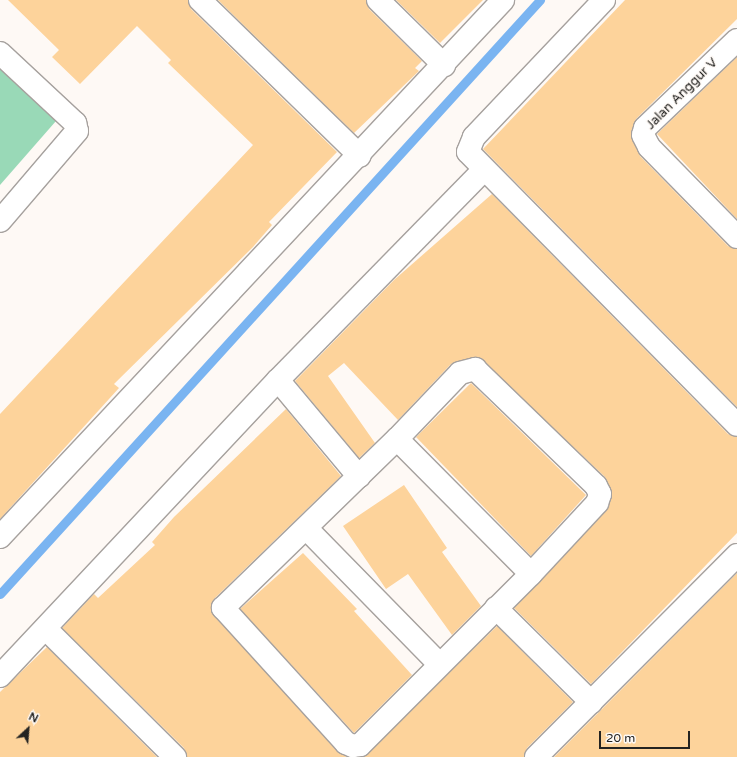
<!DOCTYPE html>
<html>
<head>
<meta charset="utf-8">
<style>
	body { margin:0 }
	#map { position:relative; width:737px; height:757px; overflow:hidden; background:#fef9f5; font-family:"Varela Round",sans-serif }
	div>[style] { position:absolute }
	.green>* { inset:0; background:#99d9b7 }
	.stream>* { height:9px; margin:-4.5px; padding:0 4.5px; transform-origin:4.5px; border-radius:4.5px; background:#7ab4f1 }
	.building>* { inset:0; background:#fdd39b }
	.roads { filter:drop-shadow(1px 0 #a6a19e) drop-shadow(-1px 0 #a6a19e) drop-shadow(0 1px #a6a19e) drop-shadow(0 -1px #a6a19e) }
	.minor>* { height:22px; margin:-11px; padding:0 11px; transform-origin:11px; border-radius:11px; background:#fff }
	span { translate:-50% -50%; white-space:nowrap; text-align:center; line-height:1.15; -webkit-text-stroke:3px #fef9f5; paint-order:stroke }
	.street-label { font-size:13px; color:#242321 }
	.north { position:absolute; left:8px; top:709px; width:40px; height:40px; -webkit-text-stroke:3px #fef9f5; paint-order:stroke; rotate:26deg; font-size:11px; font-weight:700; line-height:16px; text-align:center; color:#242321 }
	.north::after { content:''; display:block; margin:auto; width:14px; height:18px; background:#242321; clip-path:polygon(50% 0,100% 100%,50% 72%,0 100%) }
	.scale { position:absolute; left:599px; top:731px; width:91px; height:18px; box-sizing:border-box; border:2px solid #242321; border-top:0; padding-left:5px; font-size:12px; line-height:14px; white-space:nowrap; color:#242321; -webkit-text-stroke:3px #fef9f5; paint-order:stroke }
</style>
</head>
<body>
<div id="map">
	<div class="green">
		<div style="clip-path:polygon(0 68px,56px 121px,0 185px)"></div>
	</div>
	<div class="stream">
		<div style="left:0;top:594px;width:803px;rotate:-47.73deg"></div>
	</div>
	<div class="building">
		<div style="clip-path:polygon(8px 0,188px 0,191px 9px,337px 152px,269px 222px,272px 225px,253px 247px,114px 384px,119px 388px,0 519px,0 414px,253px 145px,168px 63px,171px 60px,137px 26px,80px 84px,52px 57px,59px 50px)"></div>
		<div style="clip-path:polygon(218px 0,366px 0,369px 9px,422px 61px,415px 68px,419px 71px,354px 133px)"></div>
		<div style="clip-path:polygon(396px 0,483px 0,440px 43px)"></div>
		<div style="clip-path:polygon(625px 0,737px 0,737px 19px,636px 119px,631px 132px,640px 156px,728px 246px,737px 249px,737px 407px,483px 149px)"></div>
		<div style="clip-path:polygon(737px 57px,737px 219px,657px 134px)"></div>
		<div style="clip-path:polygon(492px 194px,728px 434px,737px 437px,737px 533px,591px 684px,514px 608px,606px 511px,612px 493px,605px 477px,478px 357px,451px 364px,398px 420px,344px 363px,328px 376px,375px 443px,359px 458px,295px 381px,394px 280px)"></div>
		<div style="clip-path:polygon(471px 383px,586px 495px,531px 556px,416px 437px)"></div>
		<div style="clip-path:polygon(286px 409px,341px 476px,214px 599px,211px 610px,337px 751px,347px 757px,187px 757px,184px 748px,62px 628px,94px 594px,98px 598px,155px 545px,152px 542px,174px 517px)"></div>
		<div style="clip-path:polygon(404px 485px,447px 548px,442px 552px,481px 606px,452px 635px,408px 574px,386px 589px,343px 526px)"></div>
		<div style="clip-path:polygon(303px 553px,357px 609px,354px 611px,412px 675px,354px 733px,240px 609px)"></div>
		<div style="clip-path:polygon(737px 573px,737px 757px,554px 757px,600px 711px)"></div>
		<div style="clip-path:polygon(497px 626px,573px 702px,527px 748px,524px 757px,363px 757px)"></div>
		<div style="clip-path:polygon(47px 647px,157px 757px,0 757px,0 692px)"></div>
	</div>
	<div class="roads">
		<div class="minor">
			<div style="left:200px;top:0;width:223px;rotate:44.3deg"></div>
			<div style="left:378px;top:0;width:93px;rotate:44.6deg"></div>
			<div style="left:604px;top:0;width:189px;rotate:133.5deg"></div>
			<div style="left:474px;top:137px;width:16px;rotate:112deg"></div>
			<div style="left:468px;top:152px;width:383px;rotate:45.4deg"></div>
			<div style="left:737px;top:40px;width:127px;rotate:136.3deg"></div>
			<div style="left:645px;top:128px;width:7px;rotate:106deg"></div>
			<div style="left:643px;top:135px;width:13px;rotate:63deg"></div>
			<div style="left:649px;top:147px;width:126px;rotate:45.6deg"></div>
			<div style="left:0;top:53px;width:103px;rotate:43deg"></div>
			<div style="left:75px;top:123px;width:8px;rotate:76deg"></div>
			<div style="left:77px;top:131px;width:118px;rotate:130.5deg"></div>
			<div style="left:475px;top:369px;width:168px;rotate:44deg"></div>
			<div style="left:596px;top:486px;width:9px;rotate:63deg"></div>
			<div style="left:600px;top:494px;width:9px;rotate:108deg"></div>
			<div style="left:597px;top:503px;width:97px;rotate:132.9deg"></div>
			<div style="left:531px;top:574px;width:242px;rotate:135deg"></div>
			<div style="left:360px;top:745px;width:7px;rotate:172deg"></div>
			<div style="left:353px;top:746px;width:8px;rotate:-157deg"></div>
			<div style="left:346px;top:743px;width:183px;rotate:-132.3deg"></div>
			<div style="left:223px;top:608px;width:243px;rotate:-44.2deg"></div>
			<div style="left:397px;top:439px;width:91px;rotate:-46.3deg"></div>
			<div style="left:460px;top:373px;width:16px;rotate:-15deg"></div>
			<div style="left:278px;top:380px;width:126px;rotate:50.1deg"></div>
			<div style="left:397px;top:439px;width:190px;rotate:45.2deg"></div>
			<div style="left:306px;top:528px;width:190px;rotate:45.6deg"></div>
			<div style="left:0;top:537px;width:736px;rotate:-46.87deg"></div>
			<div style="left:496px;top:608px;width:134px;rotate:44.7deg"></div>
			<div style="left:46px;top:629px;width:182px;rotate:44.8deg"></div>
			<div style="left:0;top:676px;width:406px;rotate:-46.8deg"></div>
			<div style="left:278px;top:380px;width:293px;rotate:-45.6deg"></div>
			<div style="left:536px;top:757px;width:285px;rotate:-45.1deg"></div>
		</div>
	</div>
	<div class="street-label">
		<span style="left:682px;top:94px;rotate:-45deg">Jalan Anggur V</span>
	</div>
	<div class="north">N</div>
	<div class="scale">20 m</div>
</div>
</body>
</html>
